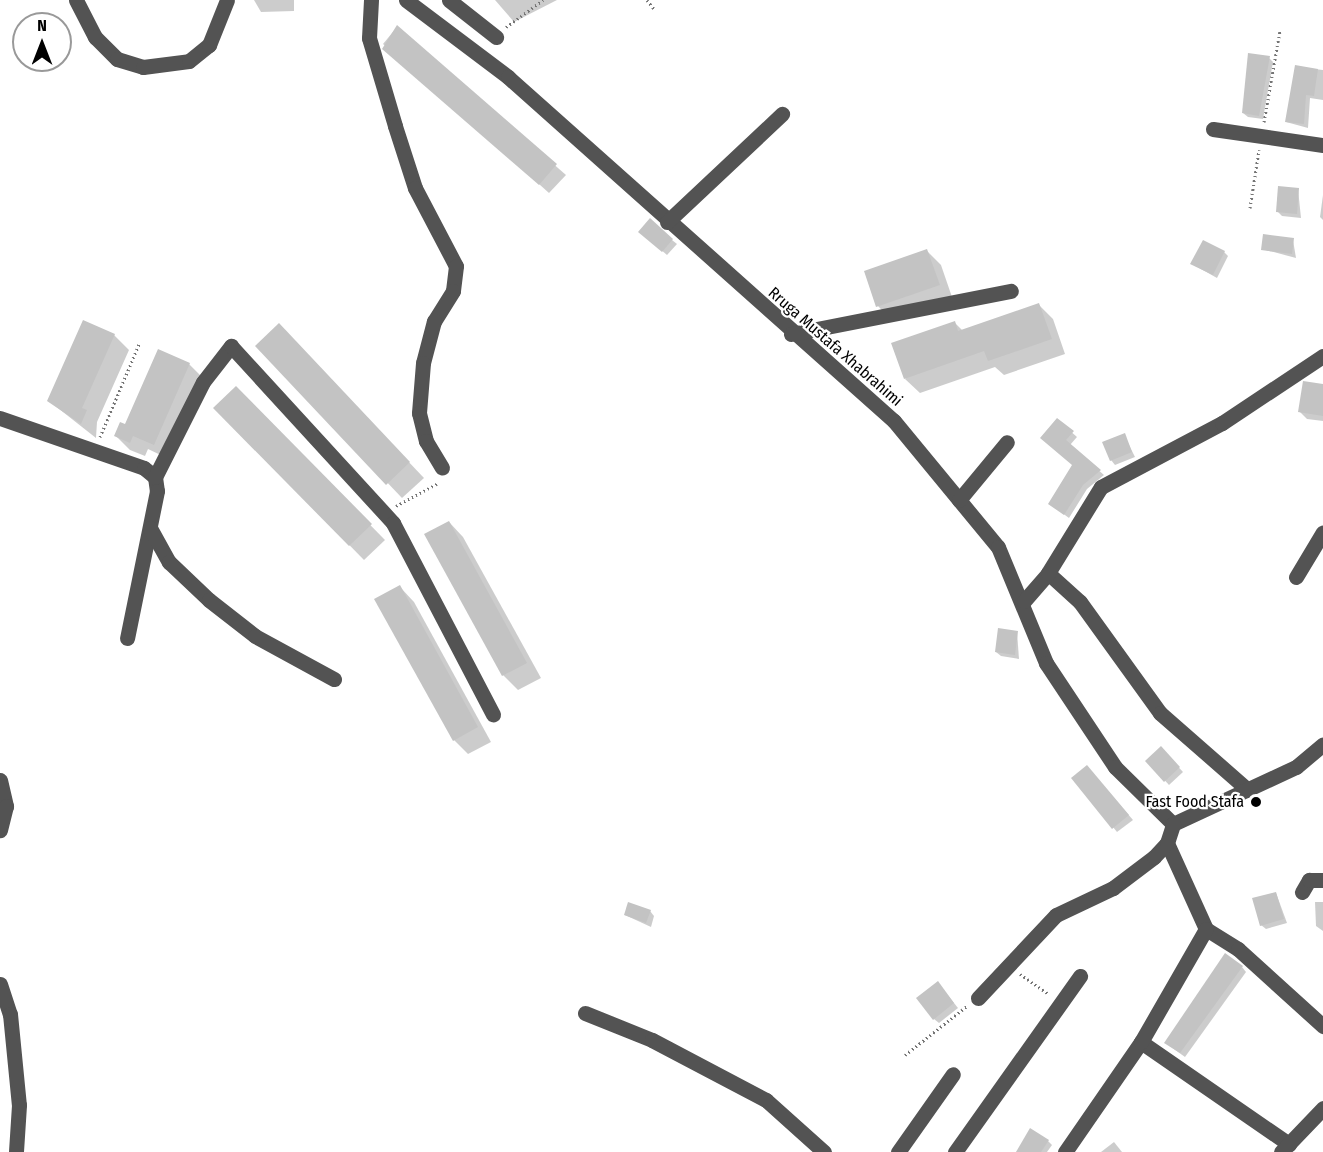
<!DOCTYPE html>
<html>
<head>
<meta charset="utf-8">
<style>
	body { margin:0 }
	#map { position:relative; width:1323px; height:1152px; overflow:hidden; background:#fff; font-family:"Fira Sans Condensed",sans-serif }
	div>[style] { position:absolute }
	.shadow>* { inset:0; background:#0003 }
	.building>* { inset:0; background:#c3c3c3 }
	.path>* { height:3px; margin-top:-1.5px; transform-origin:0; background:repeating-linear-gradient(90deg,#757575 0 1.5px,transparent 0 4.5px) }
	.minor>* { height:15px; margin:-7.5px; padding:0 7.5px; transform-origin:7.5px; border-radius:7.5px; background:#535353 }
	.dots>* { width:16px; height:16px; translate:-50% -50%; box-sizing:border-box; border:3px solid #fff; border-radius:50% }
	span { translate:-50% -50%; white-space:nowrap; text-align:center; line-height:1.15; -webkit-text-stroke:4.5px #fff; paint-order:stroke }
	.street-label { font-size:16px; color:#000 }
	.poi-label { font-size:16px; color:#000 }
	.right { translate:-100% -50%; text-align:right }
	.north { position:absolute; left:12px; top:12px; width:60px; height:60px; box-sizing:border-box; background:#fff; border:2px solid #999; border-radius:50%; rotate:0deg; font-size:16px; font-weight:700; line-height:24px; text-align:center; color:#000 }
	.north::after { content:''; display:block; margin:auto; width:21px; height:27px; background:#000; clip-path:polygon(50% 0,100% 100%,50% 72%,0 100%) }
</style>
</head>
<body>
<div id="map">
	<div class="shadow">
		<div style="clip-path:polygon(254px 0,294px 0,294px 11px,261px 12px)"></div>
		<div style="clip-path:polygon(495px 0,557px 0,514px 22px)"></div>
		<div style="clip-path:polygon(397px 27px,566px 175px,549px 193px,383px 44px)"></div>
		<div style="clip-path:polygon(1269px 58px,1273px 62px,1263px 119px,1248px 117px,1243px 113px)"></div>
		<div style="clip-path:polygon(1297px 67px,1323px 70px,1323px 100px,1310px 98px,1308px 128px,1286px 122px)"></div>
		<div style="clip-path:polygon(1298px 189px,1301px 218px,1282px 216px,1277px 211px)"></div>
		<div style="clip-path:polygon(1323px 195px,1323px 220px,1320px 217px)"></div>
		<div style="clip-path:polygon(645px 236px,672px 240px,677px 244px,667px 255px)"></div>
		<div style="clip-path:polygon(1293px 240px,1296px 258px,1262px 249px)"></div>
		<div style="clip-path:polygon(927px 251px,941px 265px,953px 300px,892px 321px,878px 306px)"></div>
		<div style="clip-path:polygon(1224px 252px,1228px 256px,1217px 278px,1192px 264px)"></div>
		<div style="clip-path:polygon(1039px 305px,1053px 319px,1065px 354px,1004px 375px,995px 367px,920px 393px,905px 379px,955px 323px,963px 331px)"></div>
		<div style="clip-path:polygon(114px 335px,129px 350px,97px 422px,96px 438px,49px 401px)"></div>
		<div style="clip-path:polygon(293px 340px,424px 478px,402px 498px,257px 346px)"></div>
		<div style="clip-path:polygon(189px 364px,204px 379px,169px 459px,148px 449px,145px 456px,130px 450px,116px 436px)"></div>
		<div style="clip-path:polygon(1323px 386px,1323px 421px,1307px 419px,1300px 412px)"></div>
		<div style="clip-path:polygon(236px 388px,385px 540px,364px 560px,215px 408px)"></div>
		<div style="clip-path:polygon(1058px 420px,1077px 437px,1070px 445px,1104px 475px,1087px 489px,1069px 518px,1050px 504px,1073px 465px)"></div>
		<div style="clip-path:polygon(1124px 435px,1135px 457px,1115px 465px,1111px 460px)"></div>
		<div style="clip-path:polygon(449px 522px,463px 537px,541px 678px,518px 690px,503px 675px)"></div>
		<div style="clip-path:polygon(400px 587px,414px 602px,491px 742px,468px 754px,454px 740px)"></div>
		<div style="clip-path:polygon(1017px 632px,1019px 659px,1001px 656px,996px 652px)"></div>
		<div style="clip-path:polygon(1161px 748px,1183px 772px,1169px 785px,1147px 761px)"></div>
		<div style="clip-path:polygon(1091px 771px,1133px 820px,1117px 832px,1073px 778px)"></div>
		<div style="clip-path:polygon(1276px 893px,1287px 923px,1266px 929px,1261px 925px)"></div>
		<div style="clip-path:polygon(1315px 902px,1323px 902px,1323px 931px,1316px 926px)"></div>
		<div style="clip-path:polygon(650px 911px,654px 916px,651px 927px,625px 915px)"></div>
		<div style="clip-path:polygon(1242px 967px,1246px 972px,1185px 1057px,1171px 1047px,1166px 1043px)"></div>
		<div style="clip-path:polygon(942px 988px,958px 1008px,939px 1023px,934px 1019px)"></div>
		<div style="clip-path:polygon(1048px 1141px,1052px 1145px,1047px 1152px,1016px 1152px)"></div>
		<div style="clip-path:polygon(1114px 1142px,1122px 1152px,1101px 1152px)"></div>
	</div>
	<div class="building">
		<div style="clip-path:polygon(397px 25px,557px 164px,539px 185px,382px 49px)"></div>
		<div style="clip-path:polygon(1248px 53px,1270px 56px,1259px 116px,1242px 113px)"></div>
		<div style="clip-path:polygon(1295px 65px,1318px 69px,1314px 96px,1306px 95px,1304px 124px,1285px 122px)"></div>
		<div style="clip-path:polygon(1278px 186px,1299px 188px,1297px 214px,1276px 212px)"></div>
		<div style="clip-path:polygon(650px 218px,673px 239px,662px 252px,638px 232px)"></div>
		<div style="clip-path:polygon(1263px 234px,1294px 238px,1292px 254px,1261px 250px)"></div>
		<div style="clip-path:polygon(1203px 240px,1225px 251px,1213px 275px,1190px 264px)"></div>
		<div style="clip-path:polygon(927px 249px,940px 285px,876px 307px,864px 271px)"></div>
		<div style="clip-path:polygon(1039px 303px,1052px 339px,988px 361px,984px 351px,904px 379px,891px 343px,955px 321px,958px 331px)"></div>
		<div style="clip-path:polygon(83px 320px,115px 334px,82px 408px,87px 410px,81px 424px,47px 401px)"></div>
		<div style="clip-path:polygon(279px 323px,410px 462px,386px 485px,255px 346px)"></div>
		<div style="clip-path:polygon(158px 349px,190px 363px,154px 445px,133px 436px,130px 443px,114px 436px,120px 422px,125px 424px)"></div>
		<div style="clip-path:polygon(1303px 381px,1323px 384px,1323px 416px,1298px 412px)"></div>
		<div style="clip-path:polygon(236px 386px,372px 524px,349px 546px,213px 408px)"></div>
		<div style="clip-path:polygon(1057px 418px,1074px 431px,1066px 440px,1101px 470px,1083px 485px,1064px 515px,1048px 504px,1072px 465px,1040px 438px)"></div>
		<div style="clip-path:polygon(1125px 433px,1132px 452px,1110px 461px,1102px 442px)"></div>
		<div style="clip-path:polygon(449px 521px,527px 663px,502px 676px,424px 534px)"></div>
		<div style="clip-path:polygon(400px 585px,478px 727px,453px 741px,374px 599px)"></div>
		<div style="clip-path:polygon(998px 628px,1018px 631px,1015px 655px,995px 652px)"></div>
		<div style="clip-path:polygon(1161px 746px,1180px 767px,1164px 782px,1145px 761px)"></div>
		<div style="clip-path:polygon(1087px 765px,1129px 815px,1112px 829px,1071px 778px)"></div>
		<div style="clip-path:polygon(1276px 892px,1284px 919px,1260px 926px,1252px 898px)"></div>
		<div style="clip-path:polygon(628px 902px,651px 910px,646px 923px,624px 915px)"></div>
		<div style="clip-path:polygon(1225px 953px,1243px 966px,1180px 1053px,1164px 1043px)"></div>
		<div style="clip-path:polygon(938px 981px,954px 1003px,933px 1020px,916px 998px)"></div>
		<div style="clip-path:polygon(1030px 1128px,1049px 1140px,1041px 1152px,1016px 1152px)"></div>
	</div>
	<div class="path">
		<div style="left:647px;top:0;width:13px;rotate:51deg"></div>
		<div style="left:506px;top:27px;width:46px;rotate:-36.1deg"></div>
		<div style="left:1264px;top:122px;width:93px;rotate:-80.1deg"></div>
		<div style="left:1250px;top:208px;width:59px;rotate:-81.2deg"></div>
		<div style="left:100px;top:437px;width:101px;rotate:-67.2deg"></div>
		<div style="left:396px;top:506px;width:48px;rotate:-28.7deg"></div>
		<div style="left:1020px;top:974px;width:35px;rotate:35deg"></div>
		<div style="left:905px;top:1055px;width:79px;rotate:-38.3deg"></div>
	</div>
	<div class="minor">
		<div style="left:76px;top:0;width:42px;rotate:62.8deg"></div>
		<div style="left:95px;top:37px;width:31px;rotate:45deg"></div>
		<div style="left:117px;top:59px;width:27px;rotate:17deg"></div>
		<div style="left:143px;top:67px;width:46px;rotate:-7.4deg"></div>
		<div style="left:189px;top:61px;width:26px;rotate:-39deg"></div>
		<div style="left:209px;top:45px;width:48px;rotate:-68.2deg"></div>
		<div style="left:371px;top:0;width:38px;rotate:93deg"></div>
		<div style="left:369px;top:38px;width:92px;rotate:73.5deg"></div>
		<div style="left:395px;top:126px;width:65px;rotate:72.1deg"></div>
		<div style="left:415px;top:188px;width:88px;rotate:62.3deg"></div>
		<div style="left:456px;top:266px;width:25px;rotate:97deg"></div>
		<div style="left:453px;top:291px;width:36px;rotate:122deg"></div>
		<div style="left:434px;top:321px;width:43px;rotate:104.7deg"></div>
		<div style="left:423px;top:363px;width:50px;rotate:94.6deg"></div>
		<div style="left:419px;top:413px;width:29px;rotate:76deg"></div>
		<div style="left:426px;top:441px;width:31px;rotate:59deg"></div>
		<div style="left:406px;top:0;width:128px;rotate:37deg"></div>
		<div style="left:508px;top:77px;width:517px;rotate:41.71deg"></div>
		<div style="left:894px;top:421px;width:163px;rotate:50.5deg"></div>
		<div style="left:998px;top:547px;width:126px;rotate:67.5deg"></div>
		<div style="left:1046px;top:663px;width:125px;rotate:56.4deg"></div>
		<div style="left:1115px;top:767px;width:81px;rotate:44.5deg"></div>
		<div style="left:449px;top:0;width:60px;rotate:38.2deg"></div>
		<div style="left:1213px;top:129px;width:111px;rotate:8.3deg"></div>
		<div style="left:667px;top:222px;width:158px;rotate:-43.2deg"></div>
		<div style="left:791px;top:334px;width:224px;rotate:-11.1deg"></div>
		<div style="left:0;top:418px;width:152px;rotate:19.1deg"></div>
		<div style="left:144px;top:468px;width:14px;rotate:39deg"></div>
		<div style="left:155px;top:477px;width:14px;rotate:82deg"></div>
		<div style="left:157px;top:491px;width:150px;rotate:101.5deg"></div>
		<div style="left:155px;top:477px;width:106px;rotate:-63.2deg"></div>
		<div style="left:203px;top:382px;width:46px;rotate:-52.1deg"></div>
		<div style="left:231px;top:346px;width:240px;rotate:47.5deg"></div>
		<div style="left:393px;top:523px;width:216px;rotate:62.4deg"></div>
		<div style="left:959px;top:500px;width:75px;rotate:-50.4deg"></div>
		<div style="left:150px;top:528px;width:39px;rotate:61deg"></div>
		<div style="left:169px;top:562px;width:55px;rotate:43.5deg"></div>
		<div style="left:209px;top:600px;width:58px;rotate:38deg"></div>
		<div style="left:255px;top:636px;width:90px;rotate:28.6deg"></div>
		<div style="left:1048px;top:573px;width:43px;rotate:42.2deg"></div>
		<div style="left:1080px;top:602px;width:137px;rotate:54.2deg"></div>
		<div style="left:1160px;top:713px;width:117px;rotate:41.2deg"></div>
		<div style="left:1296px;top:577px;width:52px;rotate:-59deg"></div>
		<div style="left:1024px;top:601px;width:37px;rotate:-49deg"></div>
		<div style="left:1048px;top:573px;width:101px;rotate:-58.4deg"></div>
		<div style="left:1101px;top:487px;width:137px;rotate:-27.9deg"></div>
		<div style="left:1222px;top:423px;width:121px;rotate:-33.6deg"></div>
		<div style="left:0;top:780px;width:27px;rotate:77deg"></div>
		<div style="left:6px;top:806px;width:25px;rotate:104deg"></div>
		<div style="left:1173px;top:824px;width:136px;rotate:-24.9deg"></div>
		<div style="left:1296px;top:767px;width:35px;rotate:-40deg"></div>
		<div style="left:1167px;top:843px;width:94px;rotate:65.6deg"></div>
		<div style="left:1206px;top:929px;width:38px;rotate:32deg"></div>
		<div style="left:1238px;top:949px;width:115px;rotate:42.2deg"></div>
		<div style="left:1302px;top:892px;width:14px;rotate:-60deg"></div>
		<div style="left:1309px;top:880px;width:14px"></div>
		<div style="left:0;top:984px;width:32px;rotate:72deg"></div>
		<div style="left:10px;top:1014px;width:91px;rotate:84.4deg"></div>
		<div style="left:19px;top:1105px;width:47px;rotate:93.7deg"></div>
		<div style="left:978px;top:998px;width:114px;rotate:-46.8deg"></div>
		<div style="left:1056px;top:915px;width:63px;rotate:-25.3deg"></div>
		<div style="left:1113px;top:888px;width:51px;rotate:-37.1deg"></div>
		<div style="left:1154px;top:857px;width:19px;rotate:-47deg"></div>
		<div style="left:1167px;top:843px;width:20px;rotate:-72deg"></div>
		<div style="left:585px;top:1013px;width:72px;rotate:21.9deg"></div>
		<div style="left:652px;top:1040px;width:129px;rotate:27.8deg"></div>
		<div style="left:766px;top:1100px;width:78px;rotate:41.9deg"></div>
		<div style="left:1141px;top:1042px;width:180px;rotate:34.6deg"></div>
		<div style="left:898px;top:1152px;width:95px;rotate:-54.8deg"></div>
		<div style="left:955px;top:1152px;width:216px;rotate:-54.6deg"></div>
		<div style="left:1065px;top:1152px;width:134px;rotate:-55.4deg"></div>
		<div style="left:1141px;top:1042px;width:130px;rotate:-60.1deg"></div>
		<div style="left:1281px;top:1152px;width:61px;rotate:-46.3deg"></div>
	</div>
	<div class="dots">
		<div style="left:1256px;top:802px;background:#000"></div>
	</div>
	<div class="street-label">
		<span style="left:835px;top:347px;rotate:41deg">Rruga Mustafa Xhabrahimi</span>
	</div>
	<div class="poi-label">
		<span class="right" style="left:1244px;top:802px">Fast Food Stafa</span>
	</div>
	<div class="north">N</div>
</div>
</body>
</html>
